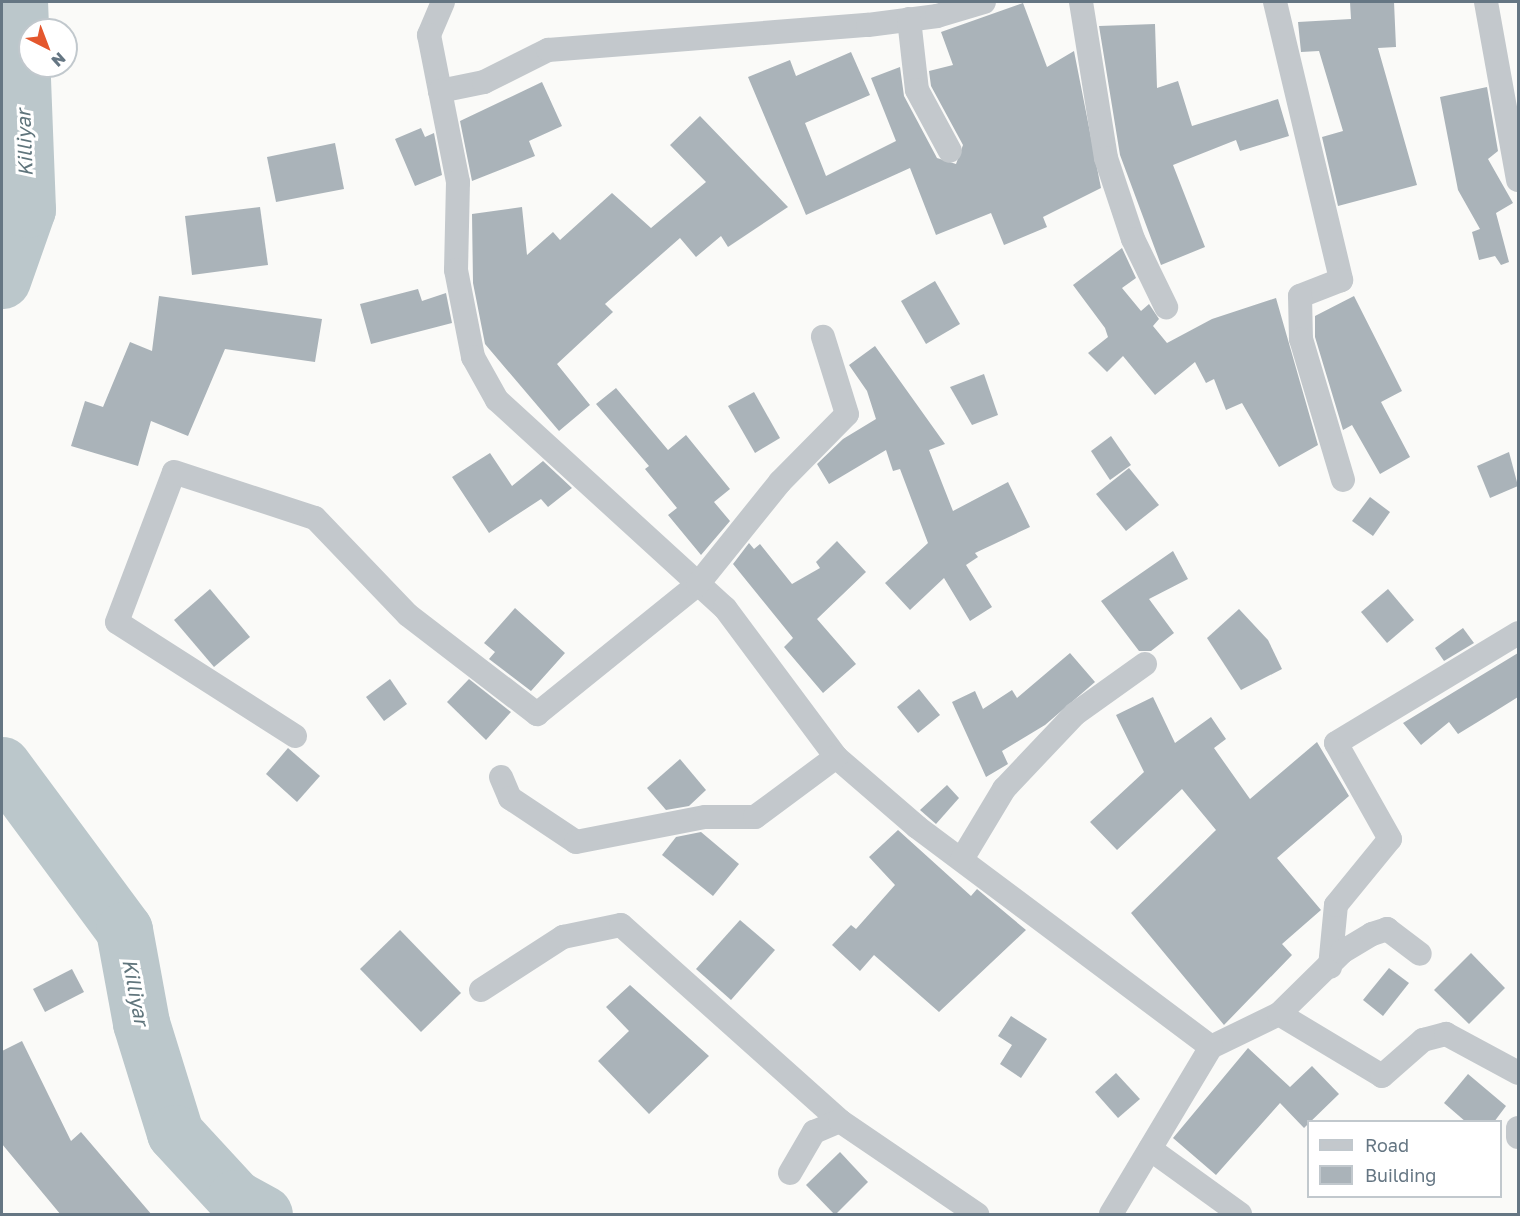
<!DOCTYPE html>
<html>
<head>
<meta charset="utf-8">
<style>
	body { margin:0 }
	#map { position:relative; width:1520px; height:1216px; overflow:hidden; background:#fafaf8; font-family:"Golos Text",sans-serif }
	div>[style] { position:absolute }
	.river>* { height:57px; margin:-28.5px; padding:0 28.5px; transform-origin:28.5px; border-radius:28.5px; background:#bbc7cb }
	.building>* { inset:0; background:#aab3b9 }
	.street>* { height:24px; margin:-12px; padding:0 12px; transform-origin:12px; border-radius:12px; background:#c3c8cc }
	span { translate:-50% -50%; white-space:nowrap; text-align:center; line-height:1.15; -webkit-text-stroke:6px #fff; paint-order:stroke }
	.water-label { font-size:20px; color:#60757c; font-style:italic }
	.frame { position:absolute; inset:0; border:3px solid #657683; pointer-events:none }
	.legend { position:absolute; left:1307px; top:1120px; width:195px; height:78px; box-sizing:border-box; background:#fff; border:2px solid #c1c8cd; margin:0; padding:8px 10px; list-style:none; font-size:18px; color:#657683 }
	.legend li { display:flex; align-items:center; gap:12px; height:30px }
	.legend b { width:30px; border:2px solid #c1c8cd }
	.north { position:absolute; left:18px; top:18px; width:60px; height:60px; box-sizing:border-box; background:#fff; border:2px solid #c1c8cd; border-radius:50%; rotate:138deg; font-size:16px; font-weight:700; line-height:24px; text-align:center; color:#657683 }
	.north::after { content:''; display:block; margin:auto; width:21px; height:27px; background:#e4572e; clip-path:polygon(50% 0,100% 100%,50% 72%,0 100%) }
</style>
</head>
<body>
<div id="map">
	<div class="river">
		<div style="left:2px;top:280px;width:75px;rotate:-70.6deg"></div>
		<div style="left:27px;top:209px;width:207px;rotate:-92.2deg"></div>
		<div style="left:2px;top:765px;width:205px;rotate:53.5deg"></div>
		<div style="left:124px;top:930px;width:95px;rotate:79.6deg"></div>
		<div style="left:141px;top:1023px;width:115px;rotate:72.8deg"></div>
		<div style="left:175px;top:1133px;width:88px;rotate:47.3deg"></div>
		<div style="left:235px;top:1198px;width:33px;rotate:29deg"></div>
	</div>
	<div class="building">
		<div style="clip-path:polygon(1350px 2px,1394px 2px,1396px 47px,1378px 48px,1417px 185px,1338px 206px,1322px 137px,1343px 131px,1319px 51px,1301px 52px,1298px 22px,1351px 19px)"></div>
		<div style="clip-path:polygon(1023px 3px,1047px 67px,1074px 51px,1101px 188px,1043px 217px,1047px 227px,1004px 245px,991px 213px,936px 235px,910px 168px,806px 215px,748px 77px,790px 60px,796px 76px,851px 52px,870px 95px,805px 123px,826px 176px,896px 141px,871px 78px,900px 67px,904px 96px,937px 158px,956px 164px,963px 145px,931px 86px,929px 71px,953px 65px,941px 32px)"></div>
		<div style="clip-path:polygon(1155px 24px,1157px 88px,1178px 81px,1192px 126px,1278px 99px,1289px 136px,1240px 151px,1236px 140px,1173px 165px,1205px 247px,1161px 265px,1120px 155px,1099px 26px)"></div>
		<div style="clip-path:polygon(542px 82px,562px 126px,529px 141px,535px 156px,472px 181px,460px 121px)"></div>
		<div style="clip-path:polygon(1487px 87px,1498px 151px,1488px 159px,1513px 203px,1496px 213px,1509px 262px,1501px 265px,1495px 256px,1479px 260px,1472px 232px,1480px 229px,1458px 190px,1440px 97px)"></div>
		<div style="clip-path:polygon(700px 116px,788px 207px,728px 247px,721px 236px,696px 257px,680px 238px,605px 304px,613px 312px,557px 364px,590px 405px,559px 431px,485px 344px,473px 283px,472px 214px,522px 207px,527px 255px,553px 232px,560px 240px,612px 193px,651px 228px,706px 182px,670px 145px)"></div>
		<div style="clip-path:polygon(421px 128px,425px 137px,434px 133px,442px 175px,415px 186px,395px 139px)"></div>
		<div style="clip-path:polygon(335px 143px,344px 189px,276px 202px,267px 157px)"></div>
		<div style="clip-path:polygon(260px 207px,268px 265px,192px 275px,185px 216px)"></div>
		<div style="clip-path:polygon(1122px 248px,1136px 278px,1122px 288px,1141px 311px,1149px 304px,1159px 319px,1153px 326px,1167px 343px,1212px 319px,1276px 298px,1318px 445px,1279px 467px,1242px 403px,1226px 410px,1214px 379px,1206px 383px,1195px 362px,1155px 395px,1123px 356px,1107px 372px,1088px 353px,1108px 337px,1105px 328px,1073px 285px)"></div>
		<div style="clip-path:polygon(935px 281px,960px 324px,926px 344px,901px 301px)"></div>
		<div style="clip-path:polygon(418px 289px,422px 301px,446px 293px,452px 323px,371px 344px,360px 304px)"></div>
		<div style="clip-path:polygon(159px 296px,322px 319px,315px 362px,225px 349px,188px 436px,151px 421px,138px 466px,71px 446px,85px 401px,103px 407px,130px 342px,152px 351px)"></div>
		<div style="clip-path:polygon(1354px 296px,1402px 391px,1381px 402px,1410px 457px,1380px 474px,1352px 425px,1343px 430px,1315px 337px,1315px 316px)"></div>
		<div style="clip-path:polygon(875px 346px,945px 444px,929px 450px,953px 511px,1008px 482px,1030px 527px,975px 553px,978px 557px,966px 565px,992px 607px,970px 621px,944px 578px,910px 610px,885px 583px,928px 543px,900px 469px,893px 471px,886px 450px,829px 484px,817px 464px,843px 439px,876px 419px,867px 391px,849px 365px)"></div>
		<div style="clip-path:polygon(984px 374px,998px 415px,972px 425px,950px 387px)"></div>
		<div style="clip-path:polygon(616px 388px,668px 450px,686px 435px,730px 489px,714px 502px,730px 521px,701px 555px,668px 515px,677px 508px,645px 469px,649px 466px,596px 404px)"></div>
		<div style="clip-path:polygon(754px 392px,780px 438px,755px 453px,728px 406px)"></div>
		<div style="clip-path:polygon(1111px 436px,1131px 465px,1110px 480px,1091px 451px)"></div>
		<div style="clip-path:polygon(1509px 452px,1518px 486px,1490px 498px,1477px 466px)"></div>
		<div style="clip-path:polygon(490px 453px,512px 486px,543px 461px,572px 488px,548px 507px,541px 499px,489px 533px,452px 477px)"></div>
		<div style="clip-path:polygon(1129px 468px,1159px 505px,1126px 531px,1096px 494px)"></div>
		<div style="clip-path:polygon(1370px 497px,1390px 512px,1373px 536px,1352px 521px)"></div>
		<div style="clip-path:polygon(837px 541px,866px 572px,817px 619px,856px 664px,823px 693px,784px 647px,793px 638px,733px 564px,749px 543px,754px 549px,760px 544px,792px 584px,820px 568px,816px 562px)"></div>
		<div style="clip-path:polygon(1173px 551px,1188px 579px,1149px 599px,1174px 633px,1151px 651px,1139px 651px,1101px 601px)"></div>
		<div style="clip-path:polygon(210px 589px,250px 637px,214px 667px,174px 620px)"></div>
		<div style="clip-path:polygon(1388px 589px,1414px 620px,1387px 643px,1361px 612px)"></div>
		<div style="clip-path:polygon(515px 608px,565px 653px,531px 691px,489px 659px,495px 652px,484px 643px)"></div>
		<div style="clip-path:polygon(1239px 609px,1268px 640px,1282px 669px,1241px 690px,1207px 638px)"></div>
		<div style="clip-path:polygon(1463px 628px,1474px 643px,1444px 661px,1435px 648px)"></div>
		<div style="clip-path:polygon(1070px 653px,1095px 682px,1045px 725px,1002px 751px,1008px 764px,986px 777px,952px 702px,975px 691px,983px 709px,1012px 690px,1017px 698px)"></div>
		<div style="clip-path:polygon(1518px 653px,1518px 697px,1494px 712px,1458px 734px,1449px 722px,1421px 745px,1403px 723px)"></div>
		<div style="clip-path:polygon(390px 679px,407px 704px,384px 721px,366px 697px)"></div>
		<div style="clip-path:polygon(469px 679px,511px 712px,486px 740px,447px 702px)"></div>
		<div style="clip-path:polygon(919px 689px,940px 715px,918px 733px,897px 707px)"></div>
		<div style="clip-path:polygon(1153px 697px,1175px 743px,1211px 717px,1226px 739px,1214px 748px,1250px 799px,1317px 742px,1349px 796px,1277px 858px,1321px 910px,1282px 944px,1292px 955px,1224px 1025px,1131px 913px,1216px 830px,1182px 789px,1117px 850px,1090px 822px,1144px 772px,1116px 715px)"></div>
		<div style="clip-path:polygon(288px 748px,320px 776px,297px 802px,266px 774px)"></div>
		<div style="clip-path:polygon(680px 759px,706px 790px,689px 806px,666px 810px,647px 788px)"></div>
		<div style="clip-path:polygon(947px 785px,959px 798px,936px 824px,920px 810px)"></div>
		<div style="clip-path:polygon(898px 830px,971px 896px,977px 889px,1026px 930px,939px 1012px,874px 955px,860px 971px,832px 945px,851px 925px,856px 929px,895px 885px,869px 857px)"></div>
		<div style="clip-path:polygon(701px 832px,739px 864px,713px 896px,662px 855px,676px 837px)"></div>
		<div style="clip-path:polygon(740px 920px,775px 950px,731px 1000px,696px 969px)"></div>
		<div style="clip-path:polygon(400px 930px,461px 993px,421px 1032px,360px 969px)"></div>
		<div style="clip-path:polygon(1471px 953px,1505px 988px,1469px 1024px,1434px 990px)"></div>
		<div style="clip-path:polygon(1389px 968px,1409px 983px,1383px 1016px,1363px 1000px)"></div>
		<div style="clip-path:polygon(72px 969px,84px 992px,45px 1012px,33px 989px)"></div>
		<div style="clip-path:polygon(630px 985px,709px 1056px,649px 1114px,598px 1061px,629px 1031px,606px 1007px)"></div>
		<div style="clip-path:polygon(1011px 1016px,1047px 1039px,1021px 1078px,1000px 1064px,1012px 1045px,998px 1036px)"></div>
		<div style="clip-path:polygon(22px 1041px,71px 1141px,81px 1132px,152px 1215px,61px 1215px,2px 1144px,2px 1051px)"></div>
		<div style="clip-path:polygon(1248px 1048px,1290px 1087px,1312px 1066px,1339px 1094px,1304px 1128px,1280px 1103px,1216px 1175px,1173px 1138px)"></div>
		<div style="clip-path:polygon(1116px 1073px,1140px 1099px,1118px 1118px,1095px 1092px)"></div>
		<div style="clip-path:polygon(1468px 1074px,1506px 1106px,1494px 1122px,1466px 1122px,1444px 1103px)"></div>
		<div style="clip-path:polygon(840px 1152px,868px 1182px,835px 1215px,806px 1185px)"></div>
	</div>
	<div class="street">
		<div style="left:443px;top:2px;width:36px;rotate:113deg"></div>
		<div style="left:429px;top:35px;width:57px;rotate:78.9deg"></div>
		<div style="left:440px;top:91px;width:45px;rotate:-11.6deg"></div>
		<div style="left:484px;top:82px;width:72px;rotate:-26.6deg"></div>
		<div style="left:548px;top:50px;width:321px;rotate:-4.5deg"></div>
		<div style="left:868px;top:25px;width:70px;rotate:-7.4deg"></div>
		<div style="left:937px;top:16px;width:49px;rotate:-16.6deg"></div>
		<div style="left:1081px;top:2px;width:158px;rotate:80.9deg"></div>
		<div style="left:1106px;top:158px;width:85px;rotate:71.6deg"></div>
		<div style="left:1133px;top:239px;width:76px;rotate:64.1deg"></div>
		<div style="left:1275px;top:2px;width:286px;rotate:76.6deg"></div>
		<div style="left:1341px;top:280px;width:44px;rotate:158.7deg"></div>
		<div style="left:1300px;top:296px;width:43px;rotate:88.7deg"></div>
		<div style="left:1301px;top:339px;width:147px;rotate:73.4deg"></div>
		<div style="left:1486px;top:2px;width:181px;rotate:79.8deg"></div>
		<div style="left:909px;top:19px;width:71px;rotate:83.6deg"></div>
		<div style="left:917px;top:90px;width:69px;rotate:61.6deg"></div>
		<div style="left:440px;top:91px;width:93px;rotate:78.8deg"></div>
		<div style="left:458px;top:182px;width:88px;rotate:91.3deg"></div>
		<div style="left:456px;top:270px;width:89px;rotate:78.9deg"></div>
		<div style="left:473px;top:357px;width:49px;rotate:60.8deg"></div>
		<div style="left:497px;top:400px;width:309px;rotate:42.4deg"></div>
		<div style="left:725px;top:608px;width:186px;rotate:53.3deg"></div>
		<div style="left:836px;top:757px;width:107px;rotate:40.8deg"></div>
		<div style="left:917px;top:827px;width:367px;rotate:36.8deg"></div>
		<div style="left:1211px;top:1047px;width:76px;rotate:-25.9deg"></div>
		<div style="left:1279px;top:1014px;width:120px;rotate:31deg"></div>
		<div style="left:1382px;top:1076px;width:55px;rotate:-41.3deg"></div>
		<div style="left:1423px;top:1040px;width:24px;rotate:-15deg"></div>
		<div style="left:1446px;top:1034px;width:82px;rotate:28.4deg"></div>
		<div style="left:295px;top:736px;width:211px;rotate:-147.4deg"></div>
		<div style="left:117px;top:622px;width:160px;rotate:-69.2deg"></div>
		<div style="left:174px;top:472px;width:148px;rotate:18.1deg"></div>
		<div style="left:315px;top:518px;width:134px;rotate:46.2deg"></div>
		<div style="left:408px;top:615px;width:163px;rotate:37.5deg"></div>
		<div style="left:537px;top:714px;width:207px;rotate:-38.9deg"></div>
		<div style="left:698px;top:584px;width:131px;rotate:-51.2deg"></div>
		<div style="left:780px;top:482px;width:95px;rotate:-45.4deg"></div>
		<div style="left:847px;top:414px;width:81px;rotate:-107.3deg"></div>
		<div style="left:501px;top:777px;width:23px;rotate:67deg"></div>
		<div style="left:510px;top:798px;width:79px;rotate:33.7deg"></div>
		<div style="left:576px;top:842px;width:131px;rotate:-11deg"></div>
		<div style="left:705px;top:817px;width:50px"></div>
		<div style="left:755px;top:817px;width:101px;rotate:-36.5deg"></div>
		<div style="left:962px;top:859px;width:82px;rotate:-59deg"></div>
		<div style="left:1004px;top:789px;width:103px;rotate:-46.6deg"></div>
		<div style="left:1075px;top:714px;width:86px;rotate:-35.5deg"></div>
		<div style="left:1330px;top:967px;width:62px;rotate:-84.5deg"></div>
		<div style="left:1336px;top:905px;width:85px;rotate:-50.7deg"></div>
		<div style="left:1390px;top:839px;width:110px;rotate:-119.4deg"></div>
		<div style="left:1336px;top:743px;width:213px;rotate:-31.1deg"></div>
		<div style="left:481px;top:990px;width:98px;rotate:-32.9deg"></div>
		<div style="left:563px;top:937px;width:59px;rotate:-11.7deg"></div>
		<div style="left:621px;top:925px;width:294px;rotate:41.8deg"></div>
		<div style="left:1279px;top:1014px;width:88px;rotate:-44.5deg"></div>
		<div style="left:1342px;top:952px;width:35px;rotate:-31deg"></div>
		<div style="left:1372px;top:934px;width:16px;rotate:-18deg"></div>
		<div style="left:1387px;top:929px;width:41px;rotate:37.1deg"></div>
		<div style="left:1518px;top:1128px;width:9px;rotate:90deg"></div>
		<div style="left:1150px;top:1149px;width:111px;rotate:35.8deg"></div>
		<div style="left:790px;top:1173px;width:48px;rotate:-59.7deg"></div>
		<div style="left:814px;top:1132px;width:28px;rotate:-23deg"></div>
		<div style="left:840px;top:1121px;width:166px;rotate:34.2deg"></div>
		<div style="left:1111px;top:1214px;width:195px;rotate:-59.1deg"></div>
	</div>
	<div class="water-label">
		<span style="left:24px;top:143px;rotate:-92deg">Killiyar</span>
		<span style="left:136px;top:992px;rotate:79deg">Killiyar</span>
	</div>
	<div class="frame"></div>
	<ul class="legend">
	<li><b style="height:8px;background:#c3c8cc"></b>Road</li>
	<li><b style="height:16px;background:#aab3b9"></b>Building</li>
	</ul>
	<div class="north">N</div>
</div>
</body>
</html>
